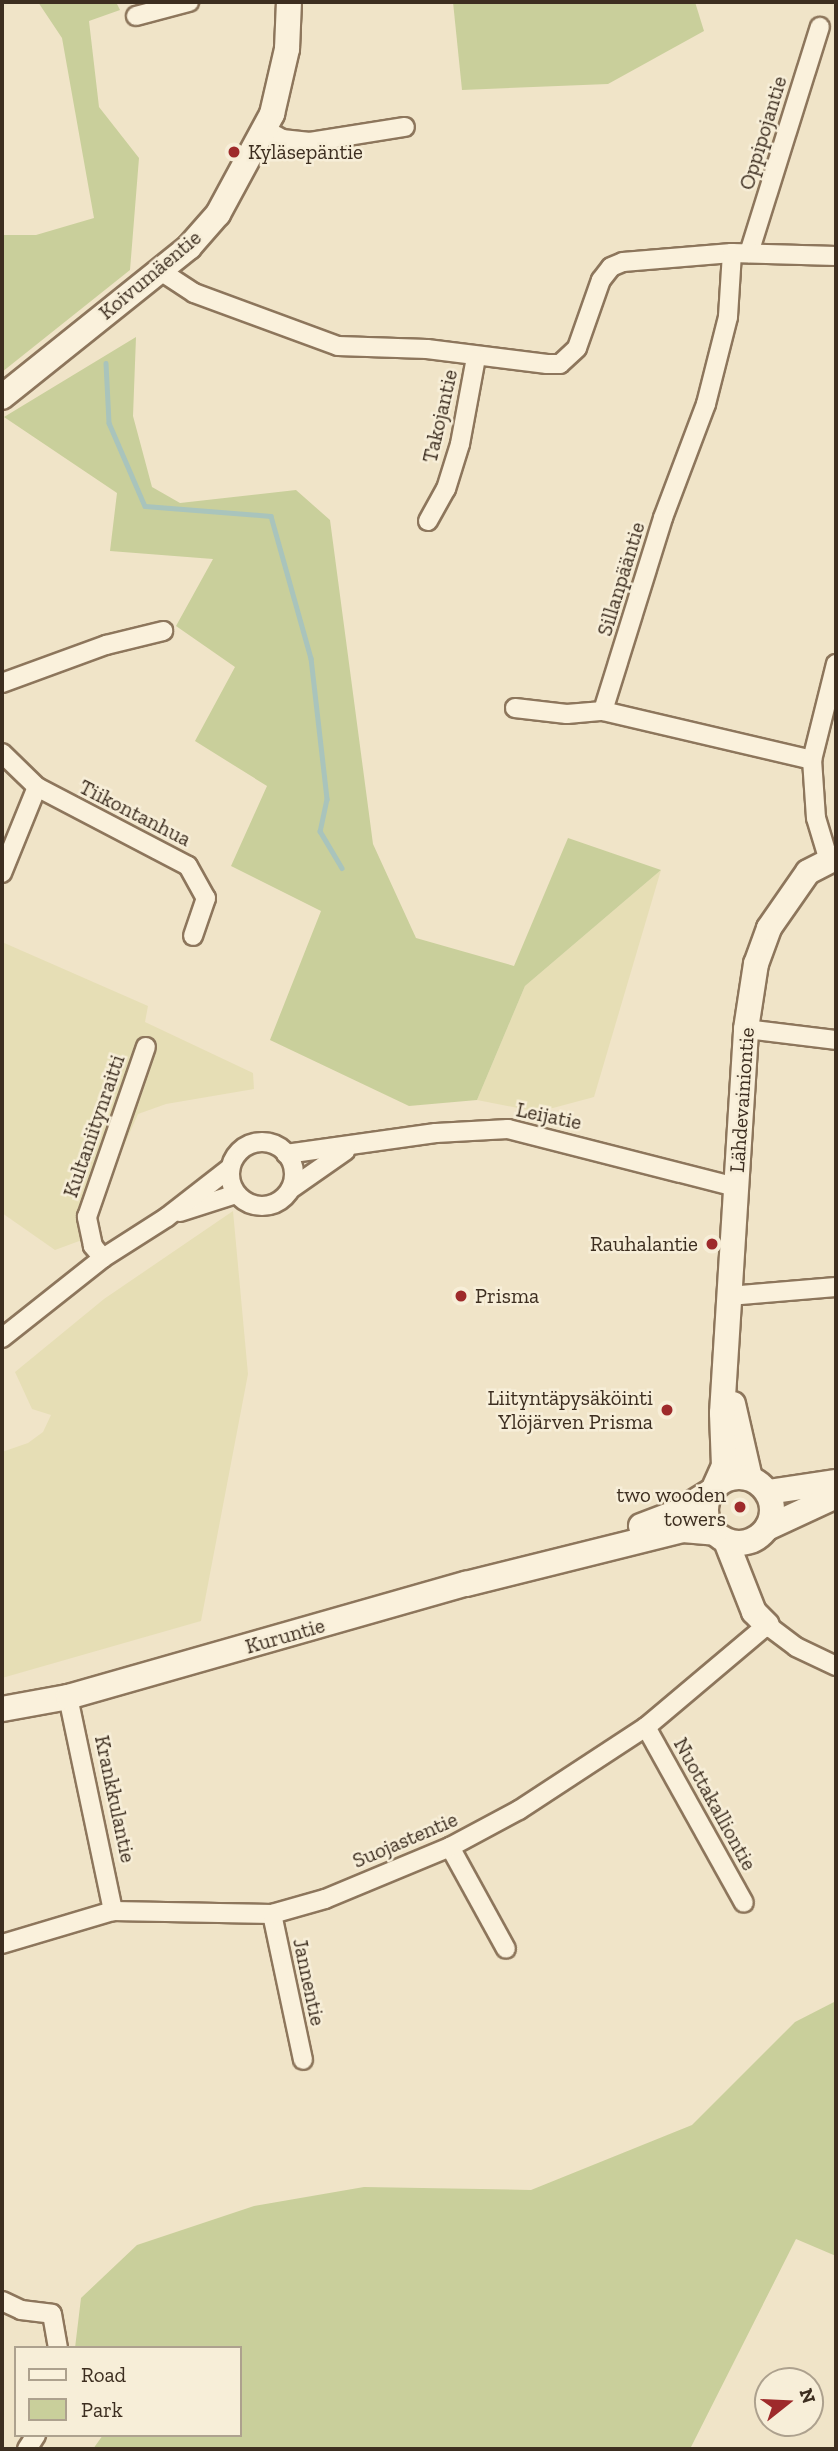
<!DOCTYPE html>
<html>
<head>
<meta charset="utf-8">
<style>
	body { margin:0 }
	#map { position:relative; width:838px; height:2451px; overflow:hidden; background:#f0e4c8; font-family:"Zilla Slab",serif }
	div>[style] { position:absolute }
	.farmland>* { inset:0; background:#e6deb5 }
	.green>* { inset:0; background:#c9cf9b }
	.stream>* { height:4.5px; margin:-2.25px; padding:0 2.25px; transform-origin:2.25px; border-radius:2.25px; background:#a9c4bc }
	.roads { filter:drop-shadow(2px 0 #8d765c) drop-shadow(-2px 0 #8d765c) drop-shadow(0 2px #8d765c) drop-shadow(0 -2px #8d765c) }
	.street>* { height:18px; margin:-9px; padding:0 9px; transform-origin:9px; border-radius:9px; background:#faf1dc }
	.street>.ring { margin:-9px; padding:0; box-sizing:content-box; background:none; border:18px solid #faf1dc; border-radius:50% }
	.secondary>* { height:24px; margin:-12px; padding:0 12px; transform-origin:12px; border-radius:12px; background:#faf1dc }
	.secondary>.ring { margin:-12px; padding:0; box-sizing:content-box; background:none; border:24px solid #faf1dc; border-radius:50% }
	.dots>* { width:19px; height:19px; translate:-50% -50%; box-sizing:border-box; border:4px solid #f7eed8; border-radius:50% }
	span { translate:-50% -50%; white-space:nowrap; text-align:center; line-height:1.15; -webkit-text-stroke:5px #f7eed8; paint-order:stroke }
	.street-label { font-size:21px; color:#3d2e20 }
	.poi-label { font-size:21px; color:#3d2e20 }
	.left { translate:0 -50%; text-align:left }
	.right { translate:-100% -50%; text-align:right }
	.frame { position:absolute; inset:0; border:4px solid #3d2e20; pointer-events:none }
	.legend { position:absolute; left:14px; top:2346px; width:228px; height:91px; box-sizing:border-box; background:#f7eed8; border:2px solid #ada18e; margin:0; padding:9px 12px; list-style:none; font-size:21px; color:#3d2e20 }
	.legend li { display:flex; align-items:center; gap:14px; height:35px }
	.legend b { width:35px; border:2px solid #ada18e }
	.north { position:absolute; left:754px; top:2367px; width:70px; height:70px; box-sizing:border-box; background:#f7eed8; border:2px solid #ada18e; border-radius:50%; rotate:72deg; font-size:19px; font-weight:700; line-height:28px; text-align:center; color:#3d2e20 }
	.north::after { content:''; display:block; margin:auto; width:24px; height:32px; background:#9e2a2b; clip-path:polygon(50% 0,100% 100%,50% 72%,0 100%) }
</style>
</head>
<body>
<div id="map">
	<div class="farmland">
		<div style="clip-path:polygon(661px 870px,594px 1097px,538px 1112px,477px 1100px,525px 986px)"></div>
		<div style="clip-path:polygon(2px 942px,148px 1006px,145px 1022px,253px 1073px,254px 1089px,166px 1104px,138px 1114px,82px 1240px,55px 1250px,2px 1213px)"></div>
		<div style="clip-path:polygon(233px 1211px,248px 1374px,201px 1621px,2px 1678px,2px 1452px,28px 1443px,43px 1432px,51px 1415px,32px 1409px,15px 1372px,104px 1299px)"></div>
	</div>
	<div class="green">
		<div style="clip-path:polygon(38px 2px,116px 2px,120px 10px,89px 21px,99px 107px,139px 158px,130px 270px,2px 372px,2px 235px,36px 235px,94px 218px,62px 38px)"></div>
		<div style="clip-path:polygon(453px 2px,695px 2px,704px 31px,608px 84px,462px 90px)"></div>
		<div style="clip-path:polygon(136px 337px,133px 416px,152px 487px,180px 503px,296px 490px,330px 520px,373px 844px,416px 938px,514px 966px,568px 838px,661px 870px,525px 986px,477px 1100px,409px 1106px,270px 1040px,321px 911px,231px 866px,267px 786px,195px 741px,235px 667px,176px 626px,213px 559px,110px 551px,117px 493px,4px 417px)"></div>
		<div style="clip-path:polygon(836px 2001px,836px 2256px,796px 2239px,690px 2449px,93px 2449px,103px 2435px,240px 2435px,240px 2348px,75px 2348px,81px 2298px,137px 2245px,254px 2206px,364px 2187px,531px 2190px,692px 2125px,795px 2022px)"></div>
	</div>
	<div class="stream">
		<div style="left:106px;top:363px;width:60px;rotate:87.1deg"></div>
		<div style="left:109px;top:423px;width:90px;rotate:66.6deg"></div>
		<div style="left:145px;top:506px;width:126px;rotate:4.5deg"></div>
		<div style="left:271px;top:516px;width:148px;rotate:74.3deg"></div>
		<div style="left:311px;top:658px;width:142px;rotate:83.5deg"></div>
		<div style="left:327px;top:799px;width:33px;rotate:102deg"></div>
		<div style="left:320px;top:831px;width:43px;rotate:59.3deg"></div>
	</div>
	<div class="roads">
		<div class="street">
			<div style="left:136px;top:16px;width:55px;rotate:-14.8deg"></div>
			<div style="left:266px;top:130px;width:18px;rotate:29deg"></div>
			<div style="left:282px;top:139px;width:28px;rotate:6deg"></div>
			<div style="left:310px;top:142px;width:96px;rotate:-9deg"></div>
			<div style="left:732px;top:253px;width:64px;rotate:93.6deg"></div>
			<div style="left:728px;top:317px;width:90px;rotate:104.2deg"></div>
			<div style="left:706px;top:404px;width:122px;rotate:110.7deg"></div>
			<div style="left:663px;top:518px;width:202px;rotate:107.3deg"></div>
			<div style="left:603px;top:711px;width:215px;rotate:13.2deg"></div>
			<div style="left:749px;top:253px;width:237px;rotate:-72.6deg"></div>
			<div style="left:159px;top:270px;width:42px;rotate:33.3deg"></div>
			<div style="left:194px;top:293px;width:153px;rotate:20.2deg"></div>
			<div style="left:338px;top:346px;width:89px;rotate:1.9deg"></div>
			<div style="left:427px;top:349px;width:121px;rotate:7.1deg"></div>
			<div style="left:547px;top:364px;width:13px"></div>
			<div style="left:560px;top:364px;width:23px;rotate:-43deg"></div>
			<div style="left:577px;top:348px;width:72px;rotate:-70.6deg"></div>
			<div style="left:601px;top:280px;width:16px;rotate:-52deg"></div>
			<div style="left:611px;top:267px;width:13px;rotate:-23deg"></div>
			<div style="left:623px;top:262px;width:109px;rotate:-4.7deg"></div>
			<div style="left:732px;top:253px;width:104px;rotate:1.7deg"></div>
			<div style="left:428px;top:521px;width:37px;rotate:-61deg"></div>
			<div style="left:446px;top:489px;width:47px;rotate:-72.7deg"></div>
			<div style="left:460px;top:444px;width:87px;rotate:-79.5deg"></div>
			<div style="left:2px;top:683px;width:111px;rotate:-20.1deg"></div>
			<div style="left:106px;top:645px;width:59px;rotate:-13.8deg"></div>
			<div style="left:515px;top:708px;width:52px;rotate:6.6deg"></div>
			<div style="left:567px;top:714px;width:36px;rotate:-5deg"></div>
			<div style="left:2px;top:753px;width:49px;rotate:44.2deg"></div>
			<div style="left:37px;top:787px;width:170px;rotate:27.6deg"></div>
			<div style="left:188px;top:866px;width:37px;rotate:61deg"></div>
			<div style="left:206px;top:898px;width:40px;rotate:108.9deg"></div>
			<div style="left:829px;top:861px;width:45px;rotate:-106.8deg"></div>
			<div style="left:816px;top:818px;width:58px;rotate:-93.9deg"></div>
			<div style="left:812px;top:760px;width:99px;rotate:-76deg"></div>
			<div style="left:2px;top:873px;width:93px;rotate:-67.9deg"></div>
			<div style="left:746px;top:1029px;width:91px;rotate:7deg"></div>
			<div class="ring" style="left:230px;top:1142px;width:46px;height:46px"></div>
			<div style="left:286px;top:1154px;width:151px;rotate:-8deg"></div>
			<div style="left:436px;top:1133px;width:72px;rotate:-3.2deg"></div>
			<div style="left:508px;top:1129px;width:235px;rotate:14.3deg"></div>
			<div style="left:292px;top:1188px;width:65px;rotate:-34.9deg"></div>
			<div style="left:180px;top:1212px;width:59px;rotate:-17.8deg"></div>
			<div style="left:103px;top:1258px;width:16px;rotate:-130deg"></div>
			<div style="left:93px;top:1246px;width:30px;rotate:-102deg"></div>
			<div style="left:87px;top:1217px;width:180px;rotate:-70.9deg"></div>
			<div style="left:729px;top:1296px;width:107px;rotate:-4.8deg"></div>
			<div style="left:2px;top:1338px;width:129px;rotate:-38.4deg"></div>
			<div style="left:103px;top:1258px;width:76px;rotate:-32.6deg"></div>
			<div style="left:167px;top:1217px;width:80px;rotate:-37.9deg"></div>
			<div style="left:68px;top:1697px;width:219px;rotate:78.1deg"></div>
			<div style="left:646px;top:1727px;width:201px;rotate:60.9deg"></div>
			<div style="left:450px;top:1847px;width:116px;rotate:61.2deg"></div>
			<div style="left:272px;top:1914px;width:149px;rotate:78deg"></div>
			<div style="left:2px;top:1944px;width:116px;rotate:-16.6deg"></div>
			<div style="left:113px;top:1911px;width:159px;rotate:1.1deg"></div>
			<div style="left:272px;top:1914px;width:55px;rotate:-15.8deg"></div>
			<div style="left:325px;top:1899px;width:135px;rotate:-22.6deg"></div>
			<div style="left:450px;top:1847px;width:78px;rotate:-28.2deg"></div>
			<div style="left:519px;top:1810px;width:152px;rotate:-33.2deg"></div>
			<div style="left:646px;top:1727px;width:158px;rotate:-40.1deg"></div>
			<div style="left:767px;top:1625px;width:36px;rotate:37deg"></div>
			<div style="left:796px;top:1647px;width:44px;rotate:25.4deg"></div>
			<div style="left:2px;top:2301px;width:21px;rotate:25deg"></div>
			<div style="left:21px;top:2310px;width:31px;rotate:7deg"></div>
			<div style="left:52px;top:2314px;width:35px;rotate:80deg"></div>
			<div style="left:27px;top:2449px;width:17px;rotate:-57deg"></div>
		</div>
		<div class="secondary">
			<div style="left:2px;top:397px;width:240px;rotate:-38.7deg"></div>
			<div style="left:189px;top:247px;width:44px;rotate:-48.7deg"></div>
			<div style="left:218px;top:214px;width:114px;rotate:-61.6deg"></div>
			<div style="left:272px;top:114px;width:67px;rotate:-77deg"></div>
			<div style="left:287px;top:49px;width:47px;rotate:-87.6deg"></div>
			<div style="left:733px;top:1404px;width:76px;rotate:77.1deg"></div>
			<div class="ring" style="left:706px;top:1477px;width:42px;height:42px"></div>
			<div style="left:715px;top:1486px;width:22px;rotate:-66deg"></div>
			<div style="left:724px;top:1466px;width:53px;rotate:-92.2deg"></div>
			<div style="left:722px;top:1413px;width:385px;rotate:-86.4deg"></div>
			<div style="left:746px;top:1029px;width:66px;rotate:-81.3deg"></div>
			<div style="left:756px;top:964px;width:38px;rotate:-70deg"></div>
			<div style="left:769px;top:928px;width:68px;rotate:-55.1deg"></div>
			<div style="left:808px;top:872px;width:31px;rotate:-27deg"></div>
			<div style="left:768px;top:1492px;width:69px;rotate:-8.4deg"></div>
			<div style="left:641px;top:1526px;width:40px;rotate:-21deg"></div>
			<div style="left:678px;top:1512px;width:39px;rotate:-32deg"></div>
			<div style="left:767px;top:1528px;width:76px;rotate:-24.9deg"></div>
			<div style="left:726px;top:1541px;width:76px;rotate:68.5deg"></div>
			<div style="left:754px;top:1612px;width:18px;rotate:45deg"></div>
			<div style="left:2px;top:1709px;width:67px;rotate:-10.3deg"></div>
			<div style="left:68px;top:1697px;width:414px;rotate:-15.9deg"></div>
			<div style="left:466px;top:1584px;width:224px;rotate:-14deg"></div>
			<div style="left:683px;top:1530px;width:32px;rotate:5deg"></div>
		</div>
	</div>
	<div class="dots">
		<div style="left:234px;top:152px;background:#9e2a2b"></div>
		<div style="left:712px;top:1244px;background:#9e2a2b"></div>
		<div style="left:461px;top:1296px;background:#9e2a2b"></div>
		<div style="left:667px;top:1410px;background:#9e2a2b"></div>
		<div style="left:740px;top:1507px;background:#9e2a2b"></div>
	</div>
	<div class="street-label">
		<span style="left:763px;top:133px;rotate:-73deg">Oppipojantie</span>
		<span style="left:150px;top:275px;rotate:-40deg">Koivumäentie</span>
		<span style="left:440px;top:416px;rotate:-77deg">Takojantie</span>
		<span style="left:621px;top:579px;rotate:-73deg">Sillanpääntie</span>
		<span style="left:135px;top:813px;rotate:27deg">Tiikontanhua</span>
		<span style="left:742px;top:1100px;rotate:-86deg">Lähdevainiontie</span>
		<span style="left:549px;top:1116px;rotate:12deg">Leijatie</span>
		<span style="left:94px;top:1126px;rotate:-71deg">Kultaniitynraitti</span>
		<span style="left:285px;top:1636px;rotate:-16deg">Kuruntie</span>
		<span style="left:115px;top:1799px;rotate:78deg">Krankkulantie</span>
		<span style="left:715px;top:1804px;rotate:61deg">Nuottakalliontie</span>
		<span style="left:405px;top:1840px;rotate:-23deg">Suojastentie</span>
		<span style="left:309px;top:1982px;rotate:78deg">Jannentie</span>
	</div>
	<div class="poi-label">
		<span class="left" style="left:248px;top:152px">Kyläsepäntie</span>
		<span class="right" style="left:698px;top:1244px">Rauhalantie</span>
		<span class="left" style="left:475px;top:1296px">Prisma</span>
		<span class="right" style="left:653px;top:1410px">Liityntäpysäköinti<br>Ylöjärven Prisma</span>
		<span class="right" style="left:726px;top:1507px">two wooden<br>towers</span>
	</div>
	<div class="frame"></div>
	<ul class="legend">
	<li><b style="height:9px;background:#faf1dc"></b>Road</li>
	<li><b style="height:19px;background:#c9cf9b"></b>Park</li>
	</ul>
	<div class="north">N</div>
</div>
</body>
</html>
